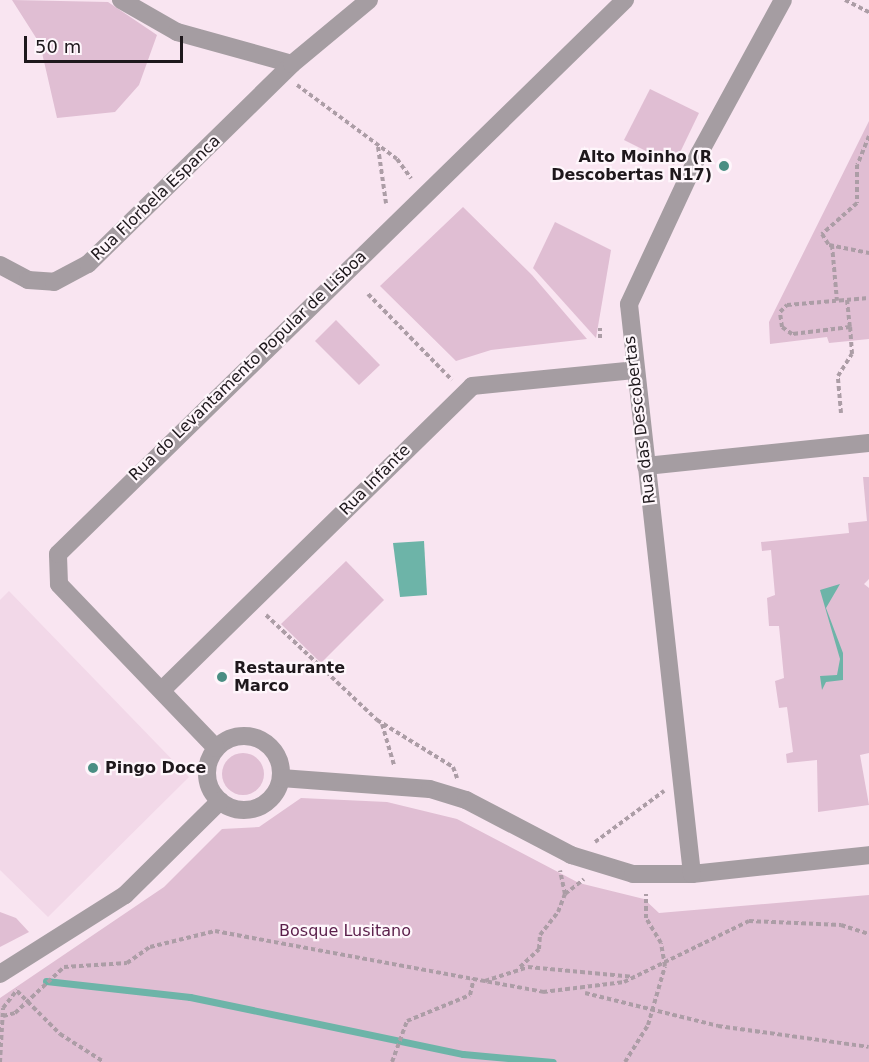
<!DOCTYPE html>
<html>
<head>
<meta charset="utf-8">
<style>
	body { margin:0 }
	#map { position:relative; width:869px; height:1062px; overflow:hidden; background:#f9e5f1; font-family:"DejaVu Sans",sans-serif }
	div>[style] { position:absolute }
	.built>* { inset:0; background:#f2d8e8 }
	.green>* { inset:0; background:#e0bed3 }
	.round { border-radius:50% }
	.water>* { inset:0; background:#6db4a8 }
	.stream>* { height:7px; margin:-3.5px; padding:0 3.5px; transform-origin:3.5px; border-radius:3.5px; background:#6db4a8 }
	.path>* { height:4px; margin-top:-2px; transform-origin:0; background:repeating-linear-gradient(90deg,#ac9da6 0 4.5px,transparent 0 7.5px) }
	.minor>* { height:18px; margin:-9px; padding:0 9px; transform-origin:9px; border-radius:9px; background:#a59da2 }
	.minor>.ring { margin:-9px; padding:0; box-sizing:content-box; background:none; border:18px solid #a59da2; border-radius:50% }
	.dots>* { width:16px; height:16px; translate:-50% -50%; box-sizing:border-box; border:3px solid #fef6fb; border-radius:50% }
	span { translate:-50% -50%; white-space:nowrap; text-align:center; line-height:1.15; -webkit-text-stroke:4.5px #fef6fb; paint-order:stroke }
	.poi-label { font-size:16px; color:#1e181c; font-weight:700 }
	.right { translate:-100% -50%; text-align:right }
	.left { translate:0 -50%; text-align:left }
	.street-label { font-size:16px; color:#1e181c }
	.park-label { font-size:16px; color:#5a1e4a }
	.scale { position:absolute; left:24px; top:36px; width:159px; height:27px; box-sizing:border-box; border:3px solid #1e181c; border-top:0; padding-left:8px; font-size:18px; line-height:21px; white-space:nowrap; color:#1e181c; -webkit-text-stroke:4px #fef6fb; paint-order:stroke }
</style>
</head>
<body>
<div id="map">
	<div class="built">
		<div style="clip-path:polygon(9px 591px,189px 777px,48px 917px,0 870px,0 600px)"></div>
	</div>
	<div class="green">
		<div style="clip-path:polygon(12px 0,108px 2px,157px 35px,139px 85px,115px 112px,57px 118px,40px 44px)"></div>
		<div style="clip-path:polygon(650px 89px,699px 113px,674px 165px,624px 140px)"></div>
		<div style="clip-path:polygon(869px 121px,869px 339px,829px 343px,827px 337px,770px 344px,769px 322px)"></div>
		<div style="clip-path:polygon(463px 207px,532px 275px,587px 339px,491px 350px,456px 361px,380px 286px)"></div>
		<div style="clip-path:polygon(555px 222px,611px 250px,596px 338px,533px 268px)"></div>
		<div style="clip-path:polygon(336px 320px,380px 365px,359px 385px,315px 341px)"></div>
		<div style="clip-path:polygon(863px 477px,869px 477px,869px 579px,864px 584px,869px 588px,869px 753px,860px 755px,869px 805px,818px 812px,817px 760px,787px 763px,786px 754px,793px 752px,787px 707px,779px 708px,775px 681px,784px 678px,779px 626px,769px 626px,767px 598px,775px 595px,771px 550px,762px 551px,761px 542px,849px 533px,848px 523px,867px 521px)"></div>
		<div style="clip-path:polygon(346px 561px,384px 600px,321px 663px,281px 624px)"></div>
		<div class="round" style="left:222px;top:753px;width:42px;height:42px"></div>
		<div style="clip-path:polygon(301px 798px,387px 802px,457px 819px,579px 883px,644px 899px,659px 913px,869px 895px,869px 1062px,0 1062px,0 998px,164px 887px,222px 829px,259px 827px)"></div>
		<div style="clip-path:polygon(0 912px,16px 918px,29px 932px,0 947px)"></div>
	</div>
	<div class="water">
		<div style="clip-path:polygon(424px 541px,427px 595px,400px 597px,393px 543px)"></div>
		<div style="clip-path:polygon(840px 584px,826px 608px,843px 653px,843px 680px,826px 682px,822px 690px,820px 676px,837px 675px,840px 659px,820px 590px)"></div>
	</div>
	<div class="stream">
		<div style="left:46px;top:981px;width:145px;rotate:6.3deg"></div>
		<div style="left:190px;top:997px;width:279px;rotate:11.8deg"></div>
		<div style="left:463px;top:1054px;width:90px;rotate:5.1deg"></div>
	</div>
	<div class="path">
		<div style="left:845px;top:0;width:27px;rotate:27deg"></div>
		<div style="left:297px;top:85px;width:124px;rotate:36.5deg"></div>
		<div style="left:397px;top:159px;width:24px;rotate:54deg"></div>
		<div style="left:869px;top:136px;width:31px;rotate:112deg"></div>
		<div style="left:857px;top:165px;width:38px;rotate:90deg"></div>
		<div style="left:857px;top:203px;width:47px;rotate:138.5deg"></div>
		<div style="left:822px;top:234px;width:13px;rotate:58deg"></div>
		<div style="left:829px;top:245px;width:41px;rotate:11.3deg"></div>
		<div style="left:378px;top:147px;width:57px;rotate:81.9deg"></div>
		<div style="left:832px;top:245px;width:56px;rotate:84.9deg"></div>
		<div style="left:368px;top:294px;width:120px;rotate:45.7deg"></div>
		<div style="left:847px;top:300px;width:27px;rotate:84deg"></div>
		<div style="left:600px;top:338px;width:10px;rotate:-90deg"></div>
		<div style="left:841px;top:413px;width:37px;rotate:-95deg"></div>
		<div style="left:838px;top:376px;width:26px;rotate:-58deg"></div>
		<div style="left:852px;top:354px;width:27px;rotate:-94deg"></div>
		<div style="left:850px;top:327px;width:58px;rotate:173.1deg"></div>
		<div style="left:792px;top:334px;width:12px;rotate:-145deg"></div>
		<div style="left:782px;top:327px;width:15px;rotate:-98deg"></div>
		<div style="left:780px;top:312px;width:10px;rotate:-45deg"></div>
		<div style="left:787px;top:305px;width:82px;rotate:-4.9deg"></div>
		<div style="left:266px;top:615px;width:153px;rotate:43.4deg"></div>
		<div style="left:377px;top:720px;width:89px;rotate:31.7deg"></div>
		<div style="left:453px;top:767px;width:12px;rotate:70deg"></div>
		<div style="left:382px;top:724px;width:43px;rotate:73.7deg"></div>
		<div style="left:595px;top:842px;width:86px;rotate:-36.5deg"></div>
		<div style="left:565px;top:894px;width:24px;rotate:-38deg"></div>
		<div style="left:520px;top:967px;width:26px;rotate:-43deg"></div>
		<div style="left:539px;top:949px;width:14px;rotate:-86deg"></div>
		<div style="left:540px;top:935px;width:29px;rotate:-52deg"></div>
		<div style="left:558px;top:912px;width:19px;rotate:-69deg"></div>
		<div style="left:565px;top:894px;width:24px;rotate:-102deg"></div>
		<div style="left:485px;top:981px;width:45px;rotate:-18deg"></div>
		<div style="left:528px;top:967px;width:107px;rotate:5.3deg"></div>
		<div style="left:17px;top:991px;width:61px;rotate:45deg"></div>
		<div style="left:60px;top:1034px;width:52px;rotate:32.5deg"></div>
		<div style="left:585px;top:993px;width:137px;rotate:13.9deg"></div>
		<div style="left:718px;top:1026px;width:152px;rotate:7.9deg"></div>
		<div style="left:3px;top:1016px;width:12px;rotate:-14deg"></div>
		<div style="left:15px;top:1013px;width:67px;rotate:-43.2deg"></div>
		<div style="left:64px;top:967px;width:63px;rotate:-3.6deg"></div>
		<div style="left:127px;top:963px;width:28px;rotate:-35deg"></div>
		<div style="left:150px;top:947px;width:67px;rotate:-13.8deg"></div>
		<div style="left:215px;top:931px;width:334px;rotate:10.5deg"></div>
		<div style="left:543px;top:992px;width:82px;rotate:-7deg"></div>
		<div style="left:624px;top:982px;width:139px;rotate:-26deg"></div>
		<div style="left:749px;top:921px;width:92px;rotate:2.5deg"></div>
		<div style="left:841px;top:925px;width:29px;rotate:18deg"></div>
		<div style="left:0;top:1062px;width:54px;rotate:-86.8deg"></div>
		<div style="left:3px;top:1008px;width:23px;rotate:-52deg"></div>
		<div style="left:392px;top:1062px;width:44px;rotate:-69.9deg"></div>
		<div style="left:407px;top:1021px;width:68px;rotate:-22.4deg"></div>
		<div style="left:470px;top:995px;width:17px;rotate:-77deg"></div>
		<div style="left:625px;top:1062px;width:44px;rotate:-58.1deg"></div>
		<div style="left:648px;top:1025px;width:61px;rotate:-73.9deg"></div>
		<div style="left:665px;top:966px;width:23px;rotate:-100deg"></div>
		<div style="left:661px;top:943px;width:29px;rotate:-121deg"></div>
		<div style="left:646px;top:918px;width:24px;rotate:-90deg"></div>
	</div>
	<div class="minor">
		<div style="left:121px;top:0;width:64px;rotate:29.7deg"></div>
		<div style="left:177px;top:32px;width:119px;rotate:15.5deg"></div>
		<div style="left:0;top:265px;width:32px;rotate:28deg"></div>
		<div style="left:28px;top:280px;width:26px;rotate:4deg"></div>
		<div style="left:54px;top:282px;width:38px;rotate:-28deg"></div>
		<div style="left:88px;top:264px;width:286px;rotate:-44.4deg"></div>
		<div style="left:292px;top:64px;width:100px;rotate:-39.7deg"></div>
		<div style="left:646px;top:466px;width:224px;rotate:-5.9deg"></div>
		<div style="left:163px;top:689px;width:433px;rotate:-44.4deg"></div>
		<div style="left:472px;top:386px;width:163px;rotate:-5.6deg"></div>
		<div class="ring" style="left:207px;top:736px;width:56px;height:56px"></div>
		<div style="left:216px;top:748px;width:227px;rotate:-133.8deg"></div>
		<div style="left:59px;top:584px;width:30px;rotate:-92deg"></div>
		<div style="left:58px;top:554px;width:793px;rotate:-44.34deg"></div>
		<div style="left:281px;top:778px;width:149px;rotate:4.2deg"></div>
		<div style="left:430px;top:789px;width:38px;rotate:17deg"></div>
		<div style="left:466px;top:800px;width:119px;rotate:27.6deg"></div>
		<div style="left:571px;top:855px;width:65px;rotate:17deg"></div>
		<div style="left:633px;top:874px;width:59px"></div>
		<div style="left:692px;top:874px;width:178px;rotate:-6.1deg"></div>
		<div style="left:692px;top:874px;width:573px;rotate:-96.31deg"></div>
		<div style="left:629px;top:304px;width:166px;rotate:-65deg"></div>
		<div style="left:699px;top:154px;width:175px;rotate:-61.4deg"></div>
		<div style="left:0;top:974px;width:148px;rotate:-32.3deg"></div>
		<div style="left:125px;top:895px;width:134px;rotate:-44.7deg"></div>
	</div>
	<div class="dots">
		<div style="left:724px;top:166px;background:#4a8e83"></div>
		<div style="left:222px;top:677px;background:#4a8e83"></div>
		<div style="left:93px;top:768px;background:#4a8e83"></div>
	</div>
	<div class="poi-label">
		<span class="right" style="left:712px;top:166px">Alto Moinho (R<br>Descobertas N17)</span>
		<span class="left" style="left:234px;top:677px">Restaurante<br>Marco</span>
		<span class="left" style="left:105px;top:768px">Pingo Doce</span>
	</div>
	<div class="street-label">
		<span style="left:156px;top:198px;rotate:-44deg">Rua Florbela Espanca</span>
		<span style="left:248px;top:366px;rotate:-44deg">Rua do Levantamento Popular de Lisboa</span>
		<span style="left:640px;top:420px;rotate:-97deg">Rua das Descobertas</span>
		<span style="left:375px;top:480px;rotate:-45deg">Rua Infante</span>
	</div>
	<div class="park-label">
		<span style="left:345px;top:931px">Bosque Lusitano</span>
	</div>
	<div class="scale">50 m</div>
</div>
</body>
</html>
